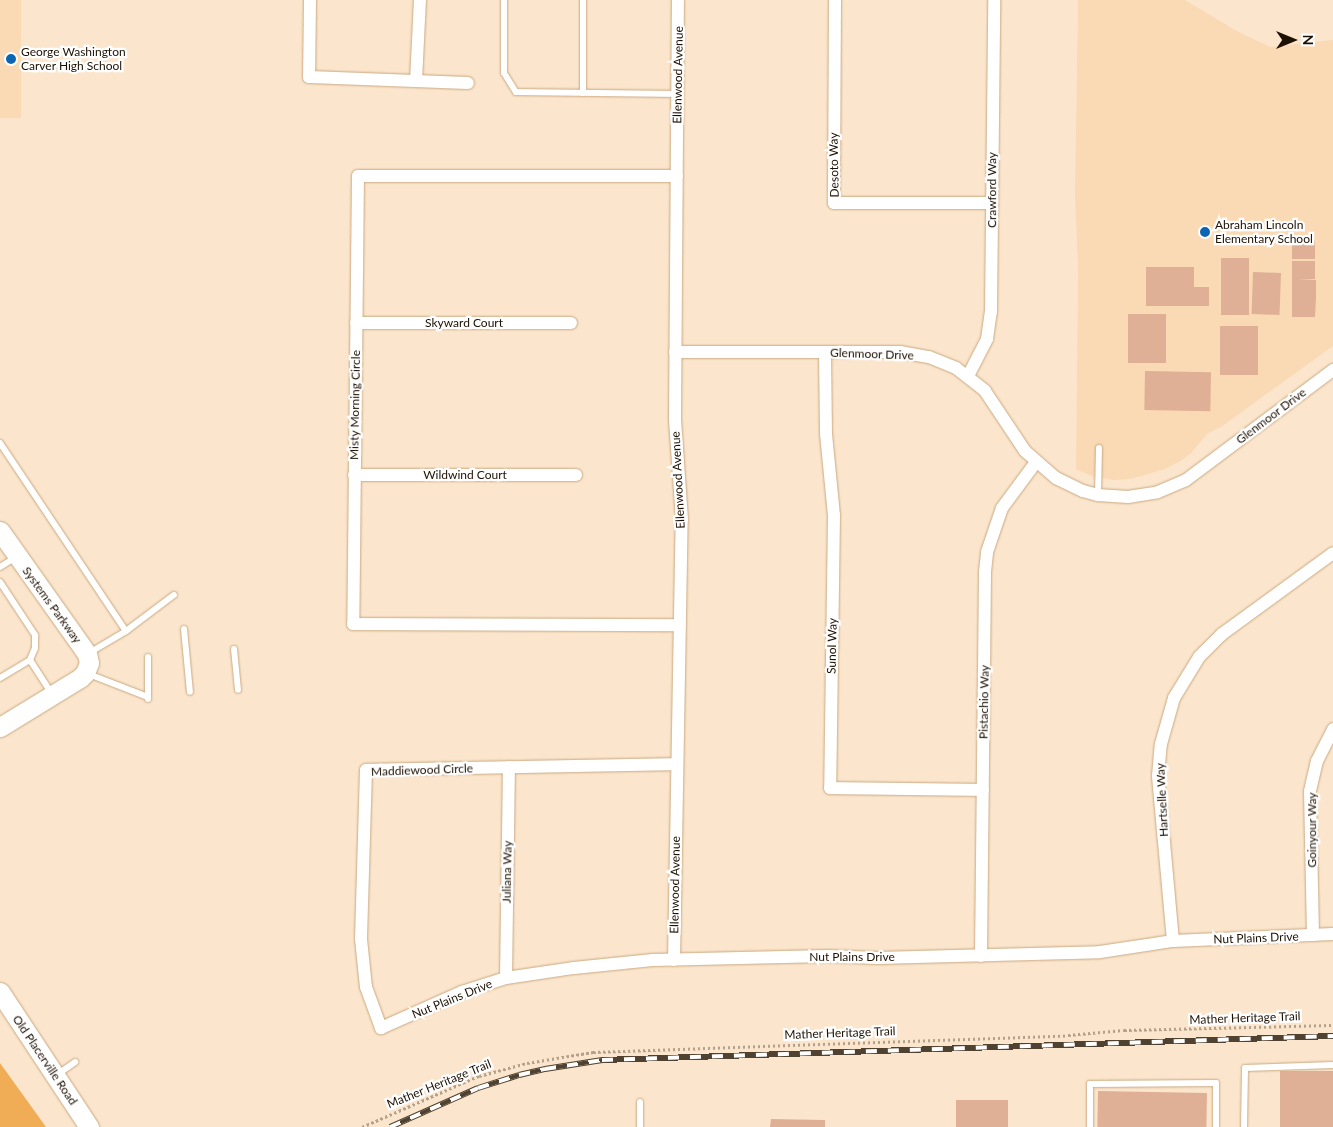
<!DOCTYPE html>
<style>
body{margin:0}
#map{position:relative;width:1333px;height:1127px;overflow:hidden;background:#fbe6cd;font-family:Lato,sans-serif}
div>[style]{position:absolute}
.built>*{inset:0;background:#fadab5;transform-origin:0 0}
.green>*{inset:0;background:#f0ad55}
.building>*{inset:0;background:#dfb095;transform-origin:0 0}
.path>*{height:2.5px;margin-top:-1.25px;transform-origin:0;background:repeating-linear-gradient(90deg,#b3a18c 0 2.5px,transparent 0 5px)}
.roads{filter:drop-shadow(0 0 1px #caa981) drop-shadow(0 0 1px #caa981)}
.lane>*{height:6px;margin:-3px;padding:0 3px;transform-origin:3px;border-radius:3px;background:#fff}
.street>*{height:12px;margin:-6px;padding:0 6px;transform-origin:6px;border-radius:6px;background:#fff}
.secondary>*{height:19px;margin:-9.5px;padding:0 9.5px;transform-origin:9.5px;border-radius:9.5px;background:#fff}
.rail>*{height:5.5px;margin-top:-2.75px;transform-origin:0;background:repeating-linear-gradient(90deg,#fff 0 11px,#504231 0 22px);box-sizing:border-box;border-block:1px solid #504231}
.dots>*{width:14px;height:14px;translate:-50% -50%;box-sizing:border-box;border:2px solid #fff;border-radius:50%}
span{translate:-50% -50%;white-space:nowrap;text-align:center;line-height:1.15;-webkit-text-stroke:4.5px #fff;paint-order:stroke}
.poi-label{font-size:12px;color:#1d1103}
.left{translate:0 -50%;text-align:left}
.street-label{font-size:12px;color:#1d1103}
.north{position:absolute;left:1268px;top:15px;width:50px;height:50px;-webkit-text-stroke:4px #fff;paint-order:stroke;rotate:90deg;font-size:14px;font-weight:700;line-height:20px;text-align:center;color:#1d1103}
.north::after{content:'';display:block;margin:auto;width:18px;height:22px;background:#1d1103;clip-path:polygon(50% 0,100% 100%,50% 72%,0 100%)}
</style>
<div id="map">
<div class="built">
<i style="left:0;top:0;width:21px;height:118px"></i>
<i style="clip-path:polygon(1078px 0,1185px 0,1237px 31px,1270px 47px,1333px 40px,1333px 346px,1221px 427px,1208px 433px,1191px 453px,1182px 460px,1165px 469px,1131px 479px,1113px 480px,1089px 475px,1076px 469px,1078px 267px,1075px 197px)"></i>
</div>
<div class="green">
<i style="clip-path:polygon(0 1063px,46px 1127px,0 1127px)"></i>
</div>
<div class="building">
<i style="left:1292px;top:241px;width:23px;height:18px"></i>
<i style="left:1221px;top:258px;width:28px;height:57px"></i>
<i style="clip-path:polygon(1292px 261px,1315px 261px,1315px 279px,1298px 279px,1316px 280px,1316px 298px,1308px 298px,1316px 298px,1315px 317px,1292px 317px)"></i>
<i style="clip-path:polygon(1146px 267px,1194px 267px,1194px 287px,1209px 287px,1209px 306px,1146px 306px)"></i>
<i style="left:1253px;top:272px;width:28px;height:42px;rotate:2deg"></i>
<i style="left:1128px;top:314px;width:38px;height:49px"></i>
<i style="left:1220px;top:326px;width:38px;height:49px"></i>
<i style="left:1145px;top:371px;width:66px;height:39px;rotate:1deg"></i>
<i style="left:1280px;top:1071px;width:53px;height:56px"></i>
<i style="left:1098px;top:1091px;width:109px;height:36px;rotate:1deg"></i>
<i style="left:1008px;top:1100px;width:27px;height:52px;rotate:90deg"></i>
<i style="clip-path:polygon(771px 1119px,825px 1120px,825px 1127px,770px 1127px)"></i>
</div>
<div class="path">
<i style="left:362px;top:1127px;width:128px;rotate:-23.6deg"></i>
<i style="left:479px;top:1076px;width:50px;rotate:-15.2deg"></i>
<i style="left:527px;top:1063px;width:67px;rotate:-9.5deg"></i>
<i style="left:593px;top:1052px;width:475px;rotate:-2deg"></i>
<i style="left:1068px;top:1035px;width:56px;rotate:-5.1deg"></i>
<i style="left:1124px;top:1030px;width:209px;rotate:-1.4deg"></i>
</div>
<div class="roads">
<div class="lane">
<i style="left:504px;top:0;width:73px;rotate:90deg"></i>
<i style="left:504px;top:73px;width:22px;rotate:58deg"></i>
<i style="left:516px;top:92px;width:161px;rotate:0.7deg"></i>
<i style="left:583px;top:0;width:93px;rotate:90deg"></i>
<i style="left:0;top:443px;width:226px;rotate:56.2deg"></i>
<i style="left:126px;top:631px;width:60px;rotate:-36.9deg"></i>
<i style="left:1098px;top:495px;width:47px;rotate:-88.8deg"></i>
<i style="left:0;top:567px;width:19px;rotate:-32deg"></i>
<i style="left:0;top:582px;width:64px;rotate:56.6deg"></i>
<i style="left:35px;top:635px;width:13px;rotate:90deg"></i>
<i style="left:35px;top:648px;width:13px;rotate:113deg"></i>
<i style="left:30px;top:660px;width:40px;rotate:57.1deg"></i>
<i style="left:184px;top:629px;width:63px;rotate:84.6deg"></i>
<i style="left:234px;top:649px;width:41px;rotate:84.4deg"></i>
<i style="left:89px;top:653px;width:43px;rotate:-30.7deg"></i>
<i style="left:148px;top:657px;width:42px;rotate:90deg"></i>
<i style="left:86px;top:673px;width:66px;rotate:21.2deg"></i>
<i style="left:0;top:678px;width:35px;rotate:-31deg"></i>
<i style="left:58px;top:1074px;width:21px;rotate:-35deg"></i>
<i style="left:640px;top:1127px;width:25px;rotate:-90deg"></i>
<i style="left:1090px;top:1127px;width:43px;rotate:-90deg"></i>
<i style="left:1090px;top:1084px;width:126px;rotate:-0.5deg"></i>
<i style="left:1216px;top:1083px;width:44px;rotate:90deg"></i>
<i style="left:1244px;top:1127px;width:59px;rotate:-89deg"></i>
<i style="left:1245px;top:1068px;width:88px;rotate:-2deg"></i>
</div>
<div class="street">
<i style="left:310px;top:0;width:77px;rotate:90.7deg"></i>
<i style="left:309px;top:77px;width:159px;rotate:2.2deg"></i>
<i style="left:835px;top:0;width:203px;rotate:90.3deg"></i>
<i style="left:834px;top:203px;width:158px"></i>
<i style="left:416px;top:81px;width:81px;rotate:-87.2deg"></i>
<i style="left:677px;top:176px;width:319px;rotate:180deg"></i>
<i style="left:358px;top:176px;width:448px;rotate:90.6deg"></i>
<i style="left:353px;top:624px;width:327px;rotate:0.2deg"></i>
<i style="left:356px;top:323px;width:215px"></i>
<i style="left:675px;top:352px;width:225px"></i>
<i style="left:900px;top:352px;width:29px;rotate:10deg"></i>
<i style="left:929px;top:357px;width:29px;rotate:22deg"></i>
<i style="left:956px;top:368px;width:37px;rotate:38deg"></i>
<i style="left:985px;top:391px;width:72px;rotate:56.3deg"></i>
<i style="left:1025px;top:451px;width:41px;rotate:41.1deg"></i>
<i style="left:1056px;top:478px;width:30px;rotate:26deg"></i>
<i style="left:1083px;top:491px;width:16px;rotate:15deg"></i>
<i style="left:1098px;top:495px;width:30px;rotate:4deg"></i>
<i style="left:1128px;top:497px;width:30px;rotate:-9deg"></i>
<i style="left:1158px;top:492px;width:30px;rotate:-23deg"></i>
<i style="left:1186px;top:480px;width:184px;rotate:-36.8deg"></i>
<i style="left:825px;top:352px;width:82px;rotate:89.3deg"></i>
<i style="left:826px;top:434px;width:81px;rotate:84.4deg"></i>
<i style="left:834px;top:515px;width:273px;rotate:90.8deg"></i>
<i style="left:830px;top:788px;width:153px;rotate:0.7deg"></i>
<i style="left:968px;top:376px;width:42px;rotate:-62.8deg"></i>
<i style="left:987px;top:339px;width:27px;rotate:-82deg"></i>
<i style="left:991px;top:312px;width:312px;rotate:-89.4deg"></i>
<i style="left:354px;top:475px;width:222px"></i>
<i style="left:677px;top:764px;width:311px;rotate:178.9deg"></i>
<i style="left:366px;top:770px;width:169px;rotate:91.7deg"></i>
<i style="left:361px;top:939px;width:48px;rotate:84.1deg"></i>
<i style="left:366px;top:987px;width:44px;rotate:69.9deg"></i>
<i style="left:381px;top:1028px;width:89px;rotate:-24deg"></i>
<i style="left:462px;top:992px;width:46px;rotate:-17.7deg"></i>
<i style="left:506px;top:978px;width:69px;rotate:-8.4deg"></i>
<i style="left:574px;top:968px;width:79px;rotate:-5.8deg"></i>
<i style="left:653px;top:960px;width:175px;rotate:-1.3deg"></i>
<i style="left:828px;top:956px;width:49px;rotate:2.3deg"></i>
<i style="left:877px;top:958px;width:223px;rotate:-1.5deg"></i>
<i style="left:1100px;top:952px;width:74px;rotate:-8.6deg"></i>
<i style="left:1173px;top:941px;width:160px;rotate:-2.5deg"></i>
<i style="left:1313px;top:935px;width:144px;rotate:-91.2deg"></i>
<i style="left:1310px;top:791px;width:31px;rotate:-77deg"></i>
<i style="left:1317px;top:761px;width:36px;rotate:-63deg"></i>
<i style="left:1173px;top:941px;width:166px;rotate:-95.2deg"></i>
<i style="left:1158px;top:776px;width:32px;rotate:-85deg"></i>
<i style="left:1161px;top:744px;width:48px;rotate:-74.2deg"></i>
<i style="left:1174px;top:698px;width:48px;rotate:-58.6deg"></i>
<i style="left:1199px;top:657px;width:33px;rotate:-45deg"></i>
<i style="left:1222px;top:634px;width:137px;rotate:-36.1deg"></i>
<i style="left:981px;top:956px;width:384px;rotate:-89.4deg"></i>
<i style="left:985px;top:572px;width:20px;rotate:-84deg"></i>
<i style="left:987px;top:552px;width:46px;rotate:-71.2deg"></i>
<i style="left:1002px;top:508px;width:57px;rotate:-53.5deg"></i>
<i style="left:674px;top:960px;width:440px;rotate:-89deg"></i>
<i style="left:682px;top:520px;width:100px;rotate:-94deg"></i>
<i style="left:675px;top:420px;width:420px;rotate:-89.6deg"></i>
<i style="left:506px;top:978px;width:211px;rotate:-89.2deg"></i>
</div>
<div class="secondary">
<i style="left:0;top:531px;width:151px;rotate:54.7deg"></i>
<i style="left:87px;top:654px;width:9px;rotate:77deg"></i>
<i style="left:89px;top:663px;width:11px;rotate:112deg"></i>
<i style="left:85px;top:673px;width:7px;rotate:135deg"></i>
<i style="left:80px;top:678px;width:94px;rotate:148.5deg"></i>
<i style="left:0;top:992px;width:162px;rotate:56.6deg"></i>
</div>
</div>
<div class="rail">
<i style="left:390px;top:1127px;width:96px;rotate:-23.9deg"></i>
<i style="left:478px;top:1088px;width:43px;rotate:-17.6deg"></i>
<i style="left:519px;top:1075px;width:27px;rotate:-13deg"></i>
<i style="left:545px;top:1069px;width:58px;rotate:-9deg"></i>
<i style="left:602px;top:1060px;width:731px;rotate:-1.88deg"></i>
</div>
<div class="dots">
<i style="left:11px;top:59px;background:#0c65b3"></i>
<i style="left:1205px;top:232px;background:#0c65b3"></i>
</div>
<div class="poi-label">
<span class="left" style="left:21px;top:59px">George Washington<br>Carver High School</span>
<span class="left" style="left:1215px;top:232px">Abraham Lincoln<br>Elementary School</span>
</div>
<div class="street-label">
<span style="left:678px;top:75px;rotate:-89deg">Ellenwood Avenue</span>
<span style="left:834px;top:165px;rotate:-91deg">Desoto Way</span>
<span style="left:992px;top:190px;rotate:-90deg">Crawford Way</span>
<span style="left:464px;top:323px">Skyward Court</span>
<span style="left:872px;top:354px;rotate:2deg">Glenmoor Drive</span>
<span style="left:355px;top:405px;rotate:-89deg">Misty Morning Circle</span>
<span style="left:1271px;top:416px;rotate:-37deg">Glenmoor Drive</span>
<span style="left:465px;top:475px">Wildwind Court</span>
<span style="left:678px;top:480px;rotate:-93deg">Ellenwood Avenue</span>
<span style="left:52px;top:605px;rotate:54deg">Systems Parkway</span>
<span style="left:832px;top:646px;rotate:-89deg">Sunol Way</span>
<span style="left:984px;top:702px;rotate:-89deg">Pistachio Way</span>
<span style="left:422px;top:770px;rotate:-2deg">Maddiewood Circle</span>
<span style="left:1162px;top:800px;rotate:-93deg">Hartselle Way</span>
<span style="left:1312px;top:830px;rotate:-90deg">Goinyour Way</span>
<span style="left:507px;top:872px;rotate:-89deg">Juliana Way</span>
<span style="left:675px;top:885px;rotate:-89deg">Ellenwood Avenue</span>
<span style="left:1256px;top:938px;rotate:-2deg">Nut Plains Drive</span>
<span style="left:852px;top:957px">Nut Plains Drive</span>
<span style="left:452px;top:999px;rotate:-22deg">Nut Plains Drive</span>
<span style="left:1245px;top:1018px;rotate:-2deg">Mather Heritage Trail</span>
<span style="left:840px;top:1033px;rotate:-2deg">Mather Heritage Trail</span>
<span style="left:45px;top:1060px;rotate:56deg">Old Placerville Road</span>
<span style="left:439px;top:1084px;rotate:-22deg">Mather Heritage Trail</span>
</div>
<div class="north">N</div>
</div>
